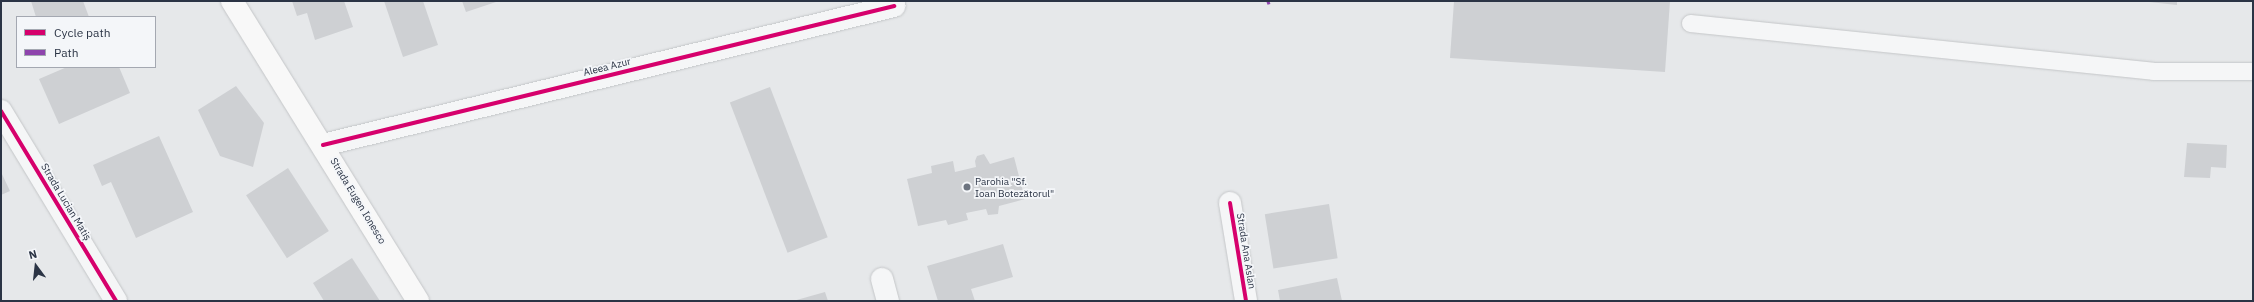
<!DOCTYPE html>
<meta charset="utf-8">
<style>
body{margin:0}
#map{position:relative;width:2254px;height:302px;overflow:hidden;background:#e6e8ea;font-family:"IBM Plex Sans",sans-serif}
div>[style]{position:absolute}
.building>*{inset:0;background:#ced0d3;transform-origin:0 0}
.roads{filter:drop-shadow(0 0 1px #c4c6c8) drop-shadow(0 0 1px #c4c6c8)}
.lane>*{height:17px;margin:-8.5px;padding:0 8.5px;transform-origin:8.5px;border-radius:8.5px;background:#f5f6f7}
.street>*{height:22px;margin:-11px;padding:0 11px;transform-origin:11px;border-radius:11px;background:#f5f6f7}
.secondary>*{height:22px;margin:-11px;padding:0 11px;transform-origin:11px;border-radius:11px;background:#f8f8f8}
.quiet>*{height:3px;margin-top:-1.5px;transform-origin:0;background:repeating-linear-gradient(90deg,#8e44ad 0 6px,transparent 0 9px)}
.cycleway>*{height:4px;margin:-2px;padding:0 2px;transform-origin:2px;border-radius:2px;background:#d6006c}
.dots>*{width:11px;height:11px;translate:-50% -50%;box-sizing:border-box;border:2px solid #f4f6f9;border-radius:50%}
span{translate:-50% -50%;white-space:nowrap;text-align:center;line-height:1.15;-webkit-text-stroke:3.5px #f4f6f9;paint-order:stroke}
.street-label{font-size:10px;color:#2b3445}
.poi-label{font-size:10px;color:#2b3445}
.left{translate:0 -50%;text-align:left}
.frame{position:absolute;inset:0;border:2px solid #2b3445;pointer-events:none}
.legend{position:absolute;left:16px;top:16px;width:140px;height:52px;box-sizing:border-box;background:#f4f6f9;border:1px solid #a4a8b1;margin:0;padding:5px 7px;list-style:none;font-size:12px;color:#2b3445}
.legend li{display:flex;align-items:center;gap:8px;height:20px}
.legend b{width:20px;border:1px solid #a4a8b1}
.north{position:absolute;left:16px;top:246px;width:40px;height:40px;-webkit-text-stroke:3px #f4f6f9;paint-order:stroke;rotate:345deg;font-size:11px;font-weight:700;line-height:16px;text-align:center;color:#2b3445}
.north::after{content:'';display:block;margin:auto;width:14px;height:18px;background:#2b3445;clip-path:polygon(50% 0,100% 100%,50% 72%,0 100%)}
</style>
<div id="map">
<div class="building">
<i style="clip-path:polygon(31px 1px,83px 1px,89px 17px,36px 17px)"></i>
<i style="clip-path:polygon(292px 1px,344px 1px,353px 27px,315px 40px,307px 13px,297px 16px)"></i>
<i style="clip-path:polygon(384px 1px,423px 1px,438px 45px,403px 57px)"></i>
<i style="clip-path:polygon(462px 1px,499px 1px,466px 12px)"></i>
<i style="clip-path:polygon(1454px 1px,1670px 1px,1665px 72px,1450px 58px)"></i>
<i style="clip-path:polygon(2140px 1px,2177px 1px,2177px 5px)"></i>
<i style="clip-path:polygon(67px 67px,119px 67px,130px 93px,59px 124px,39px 79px)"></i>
<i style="clip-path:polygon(236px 86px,264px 123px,253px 167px,220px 156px,198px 110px)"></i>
<i style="left:770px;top:87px;width:161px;height:43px;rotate:69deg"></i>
<i style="clip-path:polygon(159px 136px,193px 212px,136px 238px,111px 182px,102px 186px,93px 165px)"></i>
<i style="clip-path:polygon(2187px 143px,2227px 145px,2226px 168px,2211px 167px,2210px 178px,2184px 177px)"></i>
<i style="clip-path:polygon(984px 154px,990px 164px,1014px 157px,1025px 199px,999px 206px,998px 214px,988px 215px,986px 209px,966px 213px,968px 220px,948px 225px,946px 220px,918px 226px,907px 179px,932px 173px,931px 166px,953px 161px,955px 172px,976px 167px,975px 161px,977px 156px)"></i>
<i style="left:288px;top:168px;width:75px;height:50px;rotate:57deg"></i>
<i style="clip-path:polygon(1px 172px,10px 191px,1px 195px)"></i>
<i style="left:1329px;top:204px;width:55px;height:65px;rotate:81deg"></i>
<i style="clip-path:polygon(1003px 244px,1013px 277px,971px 289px,975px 301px,938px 301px,927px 266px)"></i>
<i style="clip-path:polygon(352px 258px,380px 301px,324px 301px,313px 283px)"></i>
<i style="clip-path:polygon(1337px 278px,1342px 301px,1280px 301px,1278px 290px)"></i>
<i style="clip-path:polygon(825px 292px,828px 301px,793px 301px)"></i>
</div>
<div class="roads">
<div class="lane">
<i style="left:1690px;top:23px;width:465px;rotate:5.9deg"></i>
<i style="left:2153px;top:71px;width:100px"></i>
</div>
<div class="street">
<i style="left:1px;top:111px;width:222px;rotate:58.8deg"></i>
<i style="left:323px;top:145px;width:588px;rotate:-13.68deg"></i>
<i style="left:1230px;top:203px;width:99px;rotate:80.7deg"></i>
<i style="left:882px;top:279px;width:23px;rotate:75deg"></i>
</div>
<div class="secondary">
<i style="left:232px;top:1px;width:353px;rotate:58.2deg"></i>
</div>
</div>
<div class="quiet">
<i style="left:1268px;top:1px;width:3px;rotate:72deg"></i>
</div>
<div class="cycleway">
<i style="left:1px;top:111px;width:222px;rotate:58.8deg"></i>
<i style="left:323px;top:145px;width:588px;rotate:-13.68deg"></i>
<i style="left:1230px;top:203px;width:99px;rotate:80.7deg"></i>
</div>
<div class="dots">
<i style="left:967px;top:187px;background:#6c737f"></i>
</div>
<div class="street-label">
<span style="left:607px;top:67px;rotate:-14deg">Aleea Azur</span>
<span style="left:358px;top:201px;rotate:59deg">Strada Eugen Ionesco</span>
<span style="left:66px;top:202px;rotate:59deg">Strada Lucian Matiș</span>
<span style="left:1246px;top:251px;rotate:81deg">Strada Ana Aslan</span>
</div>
<div class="poi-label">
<span class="left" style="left:975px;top:187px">Parohia "Sf.<br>Ioan Botezătorul"</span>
</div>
<div class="frame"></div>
<ul class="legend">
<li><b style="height:5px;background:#d6006c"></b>Cycle path</li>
<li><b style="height:5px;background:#8e44ad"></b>Path</li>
</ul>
<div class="north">N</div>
</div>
